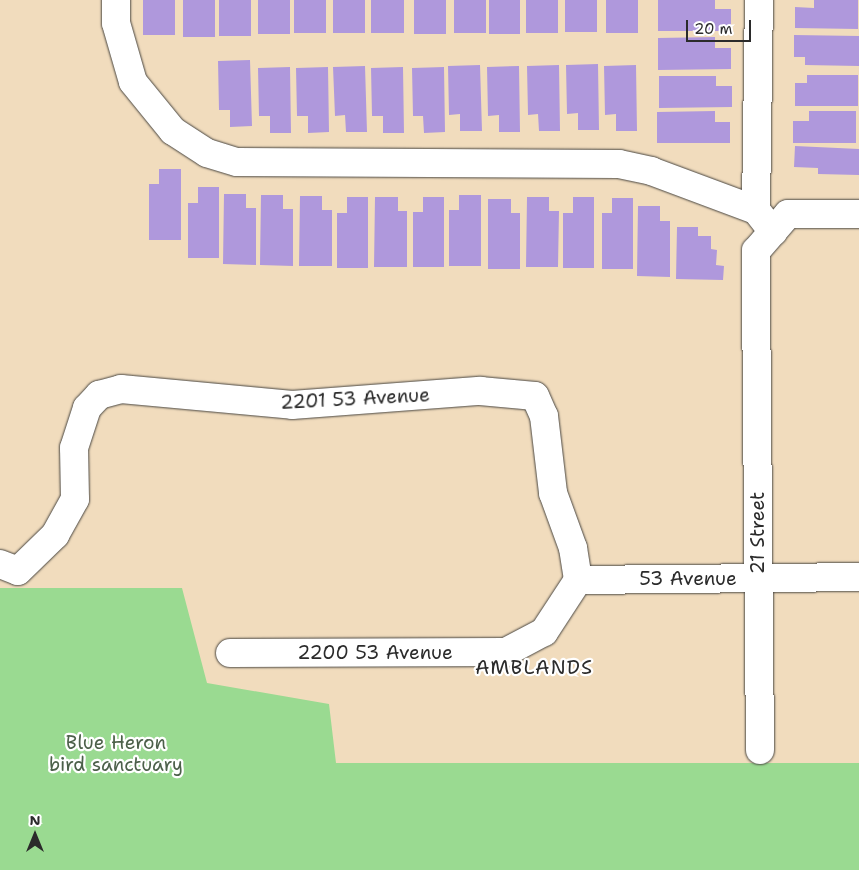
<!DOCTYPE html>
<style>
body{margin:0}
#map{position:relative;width:859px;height:870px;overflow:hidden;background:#f1dcbd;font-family:"Shantell Sans",sans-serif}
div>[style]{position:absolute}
.green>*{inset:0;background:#9ada91}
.building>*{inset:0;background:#af98dc;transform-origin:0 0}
.roads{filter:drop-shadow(0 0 1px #494641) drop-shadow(0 0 1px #494641)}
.minor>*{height:28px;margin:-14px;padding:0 14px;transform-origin:14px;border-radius:14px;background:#fff}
span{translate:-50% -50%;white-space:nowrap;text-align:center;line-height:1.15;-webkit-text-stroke:4.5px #fff;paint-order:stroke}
.street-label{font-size:19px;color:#2b2b2b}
.park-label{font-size:19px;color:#4c604a}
.neighbourhood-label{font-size:20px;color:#2b2b2b;letter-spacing:1px}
.north{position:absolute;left:10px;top:810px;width:50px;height:50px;-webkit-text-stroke:4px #fff;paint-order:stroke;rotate:0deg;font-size:14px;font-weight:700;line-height:20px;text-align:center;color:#2b2b2b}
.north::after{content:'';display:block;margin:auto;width:18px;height:22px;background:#2b2b2b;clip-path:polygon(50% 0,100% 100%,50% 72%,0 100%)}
.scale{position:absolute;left:686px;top:20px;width:65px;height:22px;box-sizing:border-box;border:2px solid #2b2b2b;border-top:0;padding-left:6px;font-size:15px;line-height:18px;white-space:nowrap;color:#2b2b2b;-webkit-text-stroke:4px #fff;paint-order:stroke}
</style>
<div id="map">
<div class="green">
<i style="clip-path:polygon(0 588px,182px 588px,207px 683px,329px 704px,336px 763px,859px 763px,859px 870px,0 870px)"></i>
</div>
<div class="building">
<i style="left:143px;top:0;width:32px;height:35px"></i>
<i style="left:183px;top:0;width:32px;height:37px"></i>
<i style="left:219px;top:0;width:32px;height:36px"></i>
<i style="left:258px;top:0;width:32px;height:34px"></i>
<i style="left:294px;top:0;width:32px;height:33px"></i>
<i style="left:333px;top:0;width:32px;height:33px"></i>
<i style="left:371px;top:0;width:33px;height:33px"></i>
<i style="left:414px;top:0;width:32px;height:34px"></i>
<i style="left:454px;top:0;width:32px;height:33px"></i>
<i style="left:489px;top:0;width:31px;height:34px"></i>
<i style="left:526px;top:0;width:32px;height:33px"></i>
<i style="left:565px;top:0;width:32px;height:32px"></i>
<i style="left:606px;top:0;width:32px;height:33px"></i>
<i style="clip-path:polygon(658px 0,715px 0,715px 9px,731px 9px,731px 31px,658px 31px)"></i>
<i style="clip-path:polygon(814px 0,858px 0,858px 29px,795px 28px,795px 7px,814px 8px)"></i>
<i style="clip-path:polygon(794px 35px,859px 36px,859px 66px,805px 65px,805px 57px,794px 57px)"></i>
<i style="clip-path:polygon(715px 37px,715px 48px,731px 48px,731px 69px,658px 70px,658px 38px)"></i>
<i style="clip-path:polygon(250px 60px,252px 126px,230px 127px,230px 110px,219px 110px,218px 61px)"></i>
<i style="clip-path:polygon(598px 64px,599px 130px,578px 130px,578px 113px,567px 114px,566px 65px)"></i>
<i style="clip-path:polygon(480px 65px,482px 131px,460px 131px,460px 114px,449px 115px,448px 66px)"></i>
<i style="clip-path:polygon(559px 65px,560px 131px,539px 131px,538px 114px,528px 115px,527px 66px)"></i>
<i style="clip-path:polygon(636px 65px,637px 131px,616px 131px,616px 114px,605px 115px,604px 66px)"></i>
<i style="clip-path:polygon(365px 66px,367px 132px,346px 132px,345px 115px,335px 116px,333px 67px)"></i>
<i style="clip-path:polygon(519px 66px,520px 132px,499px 132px,499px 115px,488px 116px,487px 67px)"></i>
<i style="clip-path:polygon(290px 67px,291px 133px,270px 133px,270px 116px,259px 116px,258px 68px)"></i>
<i style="clip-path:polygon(328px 67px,329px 132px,308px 133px,308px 116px,297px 116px,296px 68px)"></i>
<i style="clip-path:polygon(403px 67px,404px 133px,383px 133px,383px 116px,372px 116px,371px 68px)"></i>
<i style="clip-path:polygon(444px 67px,445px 132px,424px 133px,423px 116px,413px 116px,412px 68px)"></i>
<i style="clip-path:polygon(807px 75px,858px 75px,858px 106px,795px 106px,795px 83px,807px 83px)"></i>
<i style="clip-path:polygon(659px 76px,716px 76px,716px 86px,732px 86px,732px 107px,659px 108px)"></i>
<i style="clip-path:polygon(715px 111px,715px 122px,730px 122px,730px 143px,657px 143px,657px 112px)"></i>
<i style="clip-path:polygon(809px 111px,856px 111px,856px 143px,793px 143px,793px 121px,809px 121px)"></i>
<i style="clip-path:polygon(795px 146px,859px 149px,859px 175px,818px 174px,818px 168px,794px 167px)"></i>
<i style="clip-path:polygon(159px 169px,181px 169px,181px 240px,149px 240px,149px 184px,159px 184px)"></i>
<i style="clip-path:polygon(198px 187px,219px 187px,219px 258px,188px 258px,188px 203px,198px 203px)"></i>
<i style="clip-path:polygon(224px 194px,246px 194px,246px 208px,256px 208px,256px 265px,223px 264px)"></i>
<i style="clip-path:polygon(261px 195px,283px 195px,283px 209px,293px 209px,293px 266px,260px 265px)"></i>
<i style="clip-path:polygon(459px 195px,481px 195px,481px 266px,449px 266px,449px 210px,459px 210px)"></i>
<i style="clip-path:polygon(300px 196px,322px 196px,322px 210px,332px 210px,332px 266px,299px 266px)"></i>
<i style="clip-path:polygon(347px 197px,368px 197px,368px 268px,337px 268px,337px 213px,347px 213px)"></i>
<i style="clip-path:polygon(375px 197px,398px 197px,398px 211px,407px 211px,407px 267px,374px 267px)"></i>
<i style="clip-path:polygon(423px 197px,444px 197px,444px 267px,413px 267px,413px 212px,423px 212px)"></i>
<i style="clip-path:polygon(527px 197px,549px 197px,549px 211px,559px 211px,558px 267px,526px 267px)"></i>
<i style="clip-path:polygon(573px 197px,594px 197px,594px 268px,563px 268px,563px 213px,573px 213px)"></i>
<i style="clip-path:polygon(612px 198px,633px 198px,633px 269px,602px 269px,602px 213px,612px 213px)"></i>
<i style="clip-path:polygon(488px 199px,511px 199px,511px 213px,520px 213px,520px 269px,488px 269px)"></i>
<i style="clip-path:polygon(638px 206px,660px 206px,660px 221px,670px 221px,670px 277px,637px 276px)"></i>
<i style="clip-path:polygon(677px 227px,698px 227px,698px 236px,711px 236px,711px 249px,717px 250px,716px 265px,724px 266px,723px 280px,676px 279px)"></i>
</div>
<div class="roads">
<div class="minor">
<i style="left:116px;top:0;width:23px;rotate:90deg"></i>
<i style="left:116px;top:23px;width:61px;rotate:73.9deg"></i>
<i style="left:133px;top:82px;width:63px;rotate:50.8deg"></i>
<i style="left:173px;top:131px;width:40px;rotate:32.9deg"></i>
<i style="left:207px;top:153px;width:31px;rotate:17deg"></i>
<i style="left:237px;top:162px;width:382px;rotate:0.3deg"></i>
<i style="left:619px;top:164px;width:33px;rotate:12deg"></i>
<i style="left:651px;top:171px;width:112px;rotate:20.4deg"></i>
<i style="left:756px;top:210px;width:28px;rotate:52deg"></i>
<i style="left:756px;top:210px;width:210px;rotate:-89.2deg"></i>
<i style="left:0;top:564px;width:19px;rotate:21deg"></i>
<i style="left:18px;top:571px;width:52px;rotate:-44.2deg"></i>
<i style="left:55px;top:535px;width:41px;rotate:-60.9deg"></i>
<i style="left:75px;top:499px;width:51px;rotate:-91.1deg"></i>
<i style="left:74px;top:448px;width:42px;rotate:-72deg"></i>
<i style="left:87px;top:408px;width:18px;rotate:-47deg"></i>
<i style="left:99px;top:395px;width:23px;rotate:-15deg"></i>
<i style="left:121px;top:389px;width:172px;rotate:5.3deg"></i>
<i style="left:292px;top:405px;width:189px;rotate:-4.3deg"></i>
<i style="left:480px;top:391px;width:55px;rotate:5.2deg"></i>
<i style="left:535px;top:396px;width:22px;rotate:66deg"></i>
<i style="left:544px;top:416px;width:78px;rotate:83.3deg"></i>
<i style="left:553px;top:493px;width:59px;rotate:70deg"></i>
<i style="left:573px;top:548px;width:32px;rotate:81deg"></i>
<i style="left:578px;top:580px;width:281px;rotate:-0.6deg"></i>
<i style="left:230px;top:653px;width:276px;rotate:-0.2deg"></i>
<i style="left:506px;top:652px;width:43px;rotate:-27.8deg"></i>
<i style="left:544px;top:632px;width:62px;rotate:-56.8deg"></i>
<i style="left:760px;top:750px;width:499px;rotate:-90.5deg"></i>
<i style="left:756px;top:251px;width:49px;rotate:-49.1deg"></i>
<i style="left:788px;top:214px;width:71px"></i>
</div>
</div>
<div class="street-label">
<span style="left:355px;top:399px;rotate:-3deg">2201 53 Avenue</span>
<span style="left:758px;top:533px;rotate:-90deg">21 Street</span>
<span style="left:688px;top:579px">53 Avenue</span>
<span style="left:375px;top:653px">2200 53 Avenue</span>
</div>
<div class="park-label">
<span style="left:116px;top:754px">Blue Heron<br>bird sanctuary</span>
</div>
<div class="neighbourhood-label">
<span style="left:534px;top:667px">AMBLANDS</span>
</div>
<div class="north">N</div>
<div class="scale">20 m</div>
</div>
